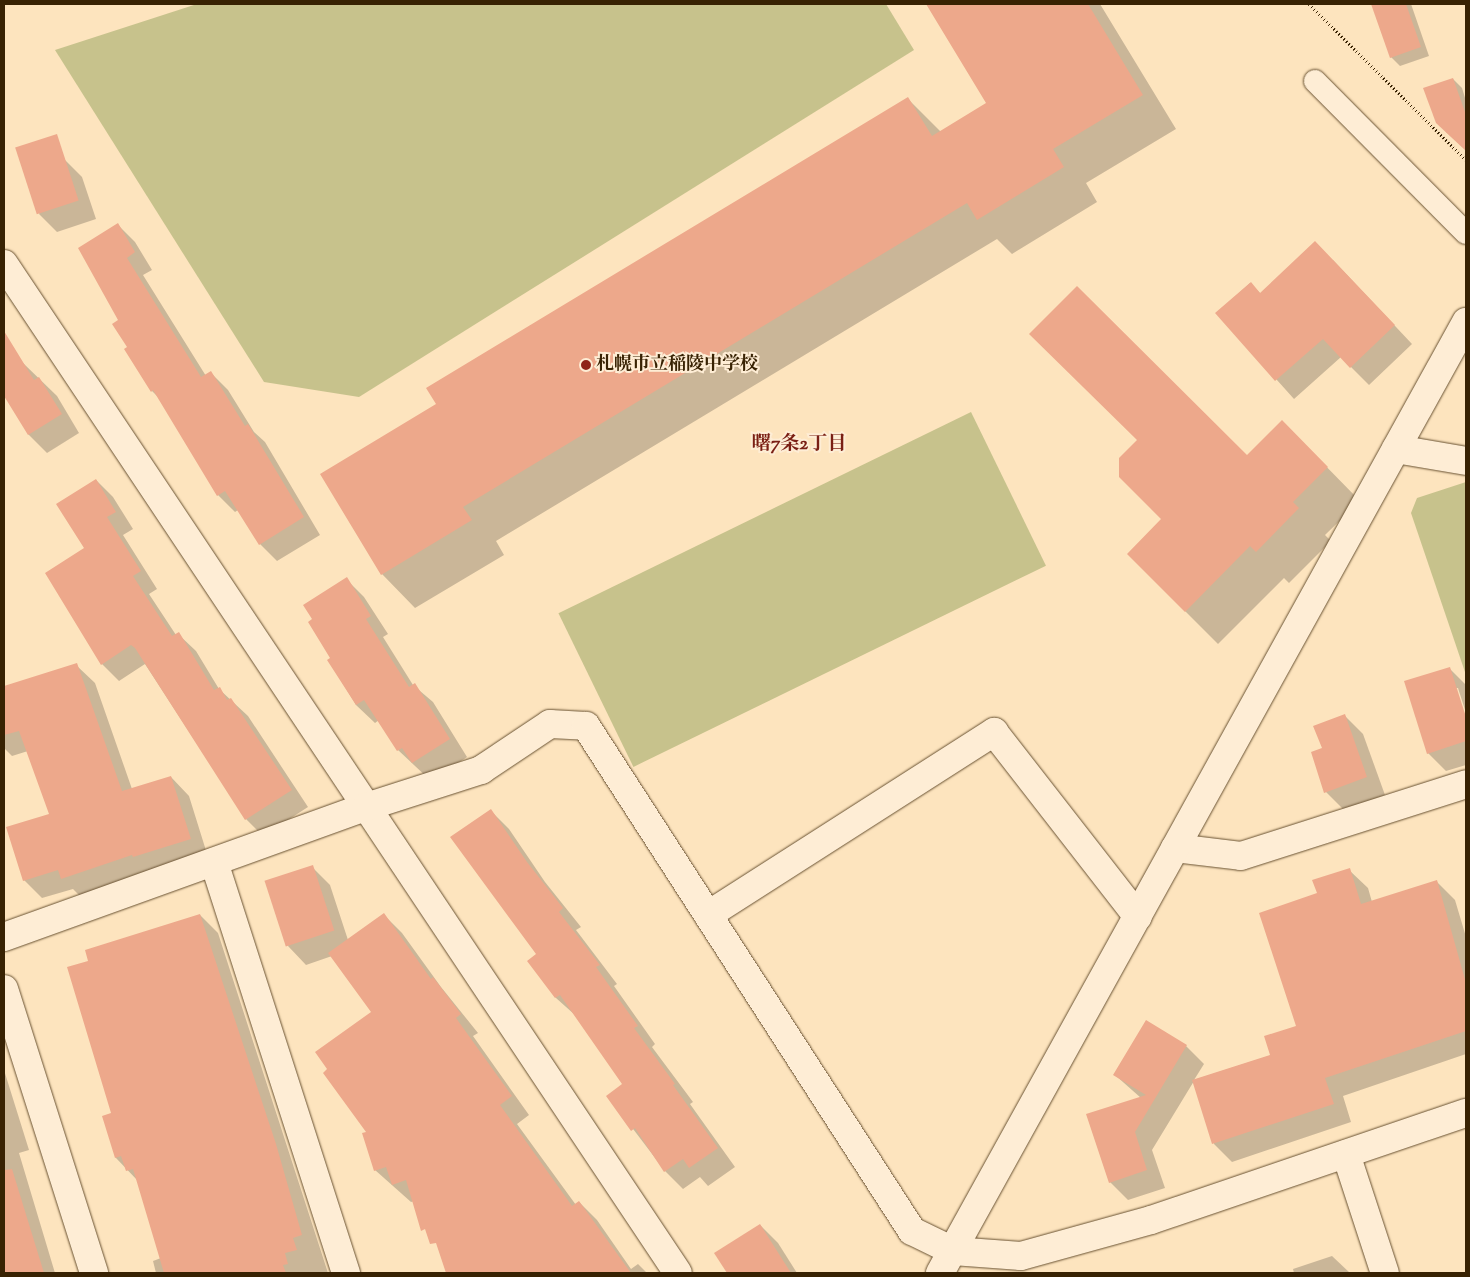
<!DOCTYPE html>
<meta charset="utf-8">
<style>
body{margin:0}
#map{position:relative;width:1470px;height:1277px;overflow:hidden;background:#fde4be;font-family:"Sorts Mill Goudy","Noto Serif JP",serif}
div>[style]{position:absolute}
.green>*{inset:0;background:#c7c28c;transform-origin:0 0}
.shadow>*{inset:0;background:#0003}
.building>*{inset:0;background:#eda88b;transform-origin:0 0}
.path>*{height:3px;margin-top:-1.5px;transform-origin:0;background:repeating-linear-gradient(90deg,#382203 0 1px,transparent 0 3.5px)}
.roads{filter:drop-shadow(0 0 1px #695232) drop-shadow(0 0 1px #695232)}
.lane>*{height:22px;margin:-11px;padding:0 11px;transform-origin:11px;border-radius:11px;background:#feedd5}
.street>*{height:28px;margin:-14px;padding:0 14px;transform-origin:14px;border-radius:14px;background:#feedd5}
.secondary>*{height:28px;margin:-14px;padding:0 14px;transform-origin:14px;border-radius:14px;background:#feedd5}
.dots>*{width:14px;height:14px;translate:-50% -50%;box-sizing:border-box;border:2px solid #feedd5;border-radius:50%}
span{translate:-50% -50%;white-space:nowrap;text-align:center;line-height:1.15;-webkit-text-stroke:4px #feedd5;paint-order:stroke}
.poi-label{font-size:18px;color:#382203;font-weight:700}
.left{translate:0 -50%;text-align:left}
.neighbourhood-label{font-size:19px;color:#7a1f14;font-weight:700}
.frame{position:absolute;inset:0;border:5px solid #382203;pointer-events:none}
</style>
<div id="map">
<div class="green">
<i style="clip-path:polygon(197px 4px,886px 4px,914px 50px,359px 397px,264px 382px,55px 50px)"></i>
<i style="left:971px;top:412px;width:171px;height:459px;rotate:64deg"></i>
<i style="clip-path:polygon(1466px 482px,1466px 675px,1411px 513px,1417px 498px)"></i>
</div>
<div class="shadow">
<i style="clip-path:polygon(927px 4px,1100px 4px,1176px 129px,1086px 183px,1097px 202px,1012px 254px,997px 239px,496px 541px,504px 555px,415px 608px,382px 574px,438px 405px,908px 99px,941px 132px,988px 104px)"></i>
<i style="clip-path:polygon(1373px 4px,1411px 4px,1429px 56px,1400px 66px,1391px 57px)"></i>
<i style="clip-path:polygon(1453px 79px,1462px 88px,1466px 101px,1466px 150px,1446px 132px)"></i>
<i style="clip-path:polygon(64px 159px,82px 177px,96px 219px,57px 232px,39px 214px)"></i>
<i style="clip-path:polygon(118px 225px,135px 242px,152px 270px,143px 275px,206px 376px,211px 373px,228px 390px,254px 432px,265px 442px,320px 535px,277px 561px,260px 544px,238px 510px,235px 512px,218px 495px,160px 399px,152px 391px,128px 347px,120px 320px)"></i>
<i style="clip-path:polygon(1333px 260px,1412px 344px,1369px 385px,1341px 357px,1294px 399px,1217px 313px,1250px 283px,1261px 294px)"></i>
<i style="clip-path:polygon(22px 362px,57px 396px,79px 433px,47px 453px,29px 435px,4px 394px,4px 373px)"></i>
<i style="clip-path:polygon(1314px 454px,1360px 501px,1325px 535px,1331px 541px,1289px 583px,1284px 578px,1218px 644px,1128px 554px,1247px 457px)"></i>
<i style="clip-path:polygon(96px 480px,113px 497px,133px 529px,123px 535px,157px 589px,149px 594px,176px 635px,178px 634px,196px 651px,219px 689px,248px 716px,308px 807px,263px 836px,246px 819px,145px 664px,119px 681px,102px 664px,47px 573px,86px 549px)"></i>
<i style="clip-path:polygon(346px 579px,364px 597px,388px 634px,383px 637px,413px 685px,433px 702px,467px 757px,431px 781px,398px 750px,379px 720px,375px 723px,356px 705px,329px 661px,332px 659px,313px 619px)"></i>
<i style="clip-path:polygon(76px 665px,95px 683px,132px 789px,171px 777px,189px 796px,208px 857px,80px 896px,73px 889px,42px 898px,24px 880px,50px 814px,28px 751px,12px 756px,4px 748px,4px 687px)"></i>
<i style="clip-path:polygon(1449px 668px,1466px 685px,1466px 713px,1458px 688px,1455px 688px,1466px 721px,1466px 765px,1446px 771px,1428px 753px)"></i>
<i style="clip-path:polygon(1345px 716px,1363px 734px,1385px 795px,1344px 810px,1326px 792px,1323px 749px)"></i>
<i style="clip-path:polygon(491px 811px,509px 829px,545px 882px,581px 927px,576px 930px,617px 984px,614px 986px,655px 1044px,652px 1047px,693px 1102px,690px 1104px,735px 1167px,708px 1186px,700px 1177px,683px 1189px,665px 1171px,608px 1096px,624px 1084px,575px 1015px,556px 998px,538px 955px)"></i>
<i style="clip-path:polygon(312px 867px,330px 885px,348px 940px,384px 915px,402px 933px,441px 987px,478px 1033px,473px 1036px,529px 1115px,517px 1124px,576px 1205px,579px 1202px,597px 1220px,631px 1269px,638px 1264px,647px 1273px,471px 1273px,415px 1201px,411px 1202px,375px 1170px,368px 1133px,373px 1012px,332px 956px,306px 965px,288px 946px)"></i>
<i style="clip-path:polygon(1349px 870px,1368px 888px,1372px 902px,1437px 882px,1455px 900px,1466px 937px,1466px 1054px,1343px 1096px,1351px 1122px,1232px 1162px,1214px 1144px,1194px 1081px,1152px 1150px,1165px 1188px,1128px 1200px,1110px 1182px,1141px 1098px,1115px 1075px,1186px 1046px,1204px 1064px,1194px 1080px,1272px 1055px,1298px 1027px,1318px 894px)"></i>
<i style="clip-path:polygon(200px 915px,218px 933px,328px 1273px,156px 1273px,153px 1261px,161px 1258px,138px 1181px,116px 1158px,112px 1114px,90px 961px)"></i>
<i style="clip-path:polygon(4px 1070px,29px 1150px,19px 1153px,55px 1273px,4px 1273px)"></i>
<i style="clip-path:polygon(760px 1225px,778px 1243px,797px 1273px,728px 1273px,716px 1253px)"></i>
<i style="clip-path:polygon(1332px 1256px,1350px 1273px,1294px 1273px,1293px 1269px)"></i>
</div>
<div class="building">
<i style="clip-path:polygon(926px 4px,1088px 4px,1143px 95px,1053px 149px,1064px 167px,977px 220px,967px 203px,463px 507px,472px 520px,381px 575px,320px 474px,436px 404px,426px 388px,908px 97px,932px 136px,986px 103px)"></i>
<i style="clip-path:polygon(1371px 4px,1406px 4px,1421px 47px,1390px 58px)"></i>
<i style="clip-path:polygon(1453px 78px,1466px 115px,1466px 151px,1436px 123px,1423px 88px)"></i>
<i style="left:57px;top:134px;width:70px;height:44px;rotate:72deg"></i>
<i style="clip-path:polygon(118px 223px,135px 252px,127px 258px,201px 377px,211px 371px,245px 426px,248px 424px,304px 517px,259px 545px,225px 491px,217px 496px,153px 390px,151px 392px,124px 349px,127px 347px,112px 324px,118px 320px,78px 248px)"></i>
<i style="clip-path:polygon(1315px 241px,1395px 325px,1350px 368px,1323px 339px,1275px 381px,1215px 313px,1251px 282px,1260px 293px)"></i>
<i style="clip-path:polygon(1077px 286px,1247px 455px,1282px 420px,1328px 467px,1293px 502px,1299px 508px,1256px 552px,1250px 546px,1185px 612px,1127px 554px,1161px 519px,1119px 477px,1119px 458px,1137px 440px,1029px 334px)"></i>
<i style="clip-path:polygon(4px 331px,34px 380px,39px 377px,62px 414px,28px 435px,4px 396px)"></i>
<i style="clip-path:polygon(96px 479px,116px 512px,107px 517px,141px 571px,133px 576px,172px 636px,179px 632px,214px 690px,220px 687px,227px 700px,231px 698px,292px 790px,245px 820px,135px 648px,131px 645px,101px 665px,45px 573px,84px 548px,56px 504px)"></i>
<i style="clip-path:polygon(347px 577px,371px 616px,366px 619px,409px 687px,415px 683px,450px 739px,412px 763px,402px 748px,397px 751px,364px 700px,356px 705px,327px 660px,330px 658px,308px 622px,312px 619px,303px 605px)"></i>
<i style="clip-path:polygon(77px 663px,122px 791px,171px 776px,191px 839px,133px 857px,132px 855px,61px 879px,58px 870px,23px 881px,6px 827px,49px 814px,19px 731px,4px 735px,4px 686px)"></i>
<i style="clip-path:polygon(1450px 667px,1466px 717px,1466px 741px,1427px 754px,1404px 681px)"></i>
<i style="clip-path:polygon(1345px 714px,1367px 777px,1324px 793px,1311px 752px,1322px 748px,1313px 726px)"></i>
<i style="clip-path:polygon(491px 809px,527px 862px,563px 908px,559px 912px,600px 965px,596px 967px,638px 1026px,634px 1028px,675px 1084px,673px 1085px,718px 1148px,689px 1168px,683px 1159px,664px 1172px,635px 1128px,631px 1131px,606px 1096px,622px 1084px,560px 995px,555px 998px,527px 961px,536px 954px,450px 837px)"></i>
<i style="left:313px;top:865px;width:69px;height:51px;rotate:72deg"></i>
<i style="clip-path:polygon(1350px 868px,1361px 904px,1437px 880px,1466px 983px,1466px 1031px,1325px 1078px,1334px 1104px,1212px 1144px,1192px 1080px,1270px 1055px,1264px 1036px,1296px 1026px,1259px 913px,1317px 893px,1312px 880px)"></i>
<i style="clip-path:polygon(384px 913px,431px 979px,433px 977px,461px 1014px,456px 1018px,512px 1096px,500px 1105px,572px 1206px,579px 1201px,631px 1273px,446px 1273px,436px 1243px,430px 1244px,425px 1229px,421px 1231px,406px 1180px,392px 1185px,386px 1167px,374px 1171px,362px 1133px,366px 1132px,323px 1073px,327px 1069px,315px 1052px,371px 1012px,328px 953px)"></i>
<i style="clip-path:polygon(200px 914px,276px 1144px,302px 1235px,293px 1238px,297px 1250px,285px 1253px,288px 1264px,283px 1265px,286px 1273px,164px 1273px,133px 1169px,126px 1171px,121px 1156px,115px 1158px,102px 1116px,111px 1113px,67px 967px,88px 961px,85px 950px)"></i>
<i style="clip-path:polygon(1146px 1020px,1187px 1045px,1135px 1132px,1147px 1170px,1109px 1183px,1086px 1114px,1146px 1095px,1113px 1075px)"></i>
<i style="clip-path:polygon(12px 1169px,44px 1273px,4px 1273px,4px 1170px)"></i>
<i style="clip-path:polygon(760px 1224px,791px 1273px,727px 1273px,714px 1253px)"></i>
</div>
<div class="path">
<i style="left:1309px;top:4px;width:221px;rotate:44.8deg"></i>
</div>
<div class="roads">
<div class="lane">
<i style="left:1315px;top:81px;width:214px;rotate:45.2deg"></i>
</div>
<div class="street">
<i style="left:4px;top:264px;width:1213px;rotate:56.26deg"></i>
<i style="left:1396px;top:449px;width:71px;rotate:9.7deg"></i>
<i style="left:1175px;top:848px;width:66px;rotate:6.9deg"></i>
<i style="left:1241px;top:856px;width:236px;rotate:-17.7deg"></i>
<i style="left:214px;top:862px;width:432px;rotate:72.2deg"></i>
<i style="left:708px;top:915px;width:340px;rotate:-32.6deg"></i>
<i style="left:994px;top:732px;width:234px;rotate:52.1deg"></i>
<i style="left:4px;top:937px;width:385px;rotate:-19.8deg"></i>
<i style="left:366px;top:807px;width:121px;rotate:-17.8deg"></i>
<i style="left:481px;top:770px;width:83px;rotate:-33.7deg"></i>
<i style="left:550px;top:724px;width:36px;rotate:3deg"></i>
<i style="left:586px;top:726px;width:601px;rotate:57.16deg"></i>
<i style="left:912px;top:1231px;width:46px;rotate:26deg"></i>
<i style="left:953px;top:1251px;width:68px;rotate:4.2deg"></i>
<i style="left:1021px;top:1256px;width:135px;rotate:-15.5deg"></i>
<i style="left:1151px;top:1220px;width:333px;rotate:-18.8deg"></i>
<i style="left:4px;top:989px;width:298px;rotate:72.4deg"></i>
<i style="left:1346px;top:1154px;width:125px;rotate:71.9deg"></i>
</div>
<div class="secondary">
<i style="left:940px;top:1273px;width:1087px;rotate:-61.05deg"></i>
</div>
</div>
<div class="dots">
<i style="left:586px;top:365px;background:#8f2418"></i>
</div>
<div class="poi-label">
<span class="left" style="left:596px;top:365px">札幌市立稲陵中学校</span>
</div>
<div class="neighbourhood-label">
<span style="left:799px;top:445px">曙7条2丁目</span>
</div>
<div class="frame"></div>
</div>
